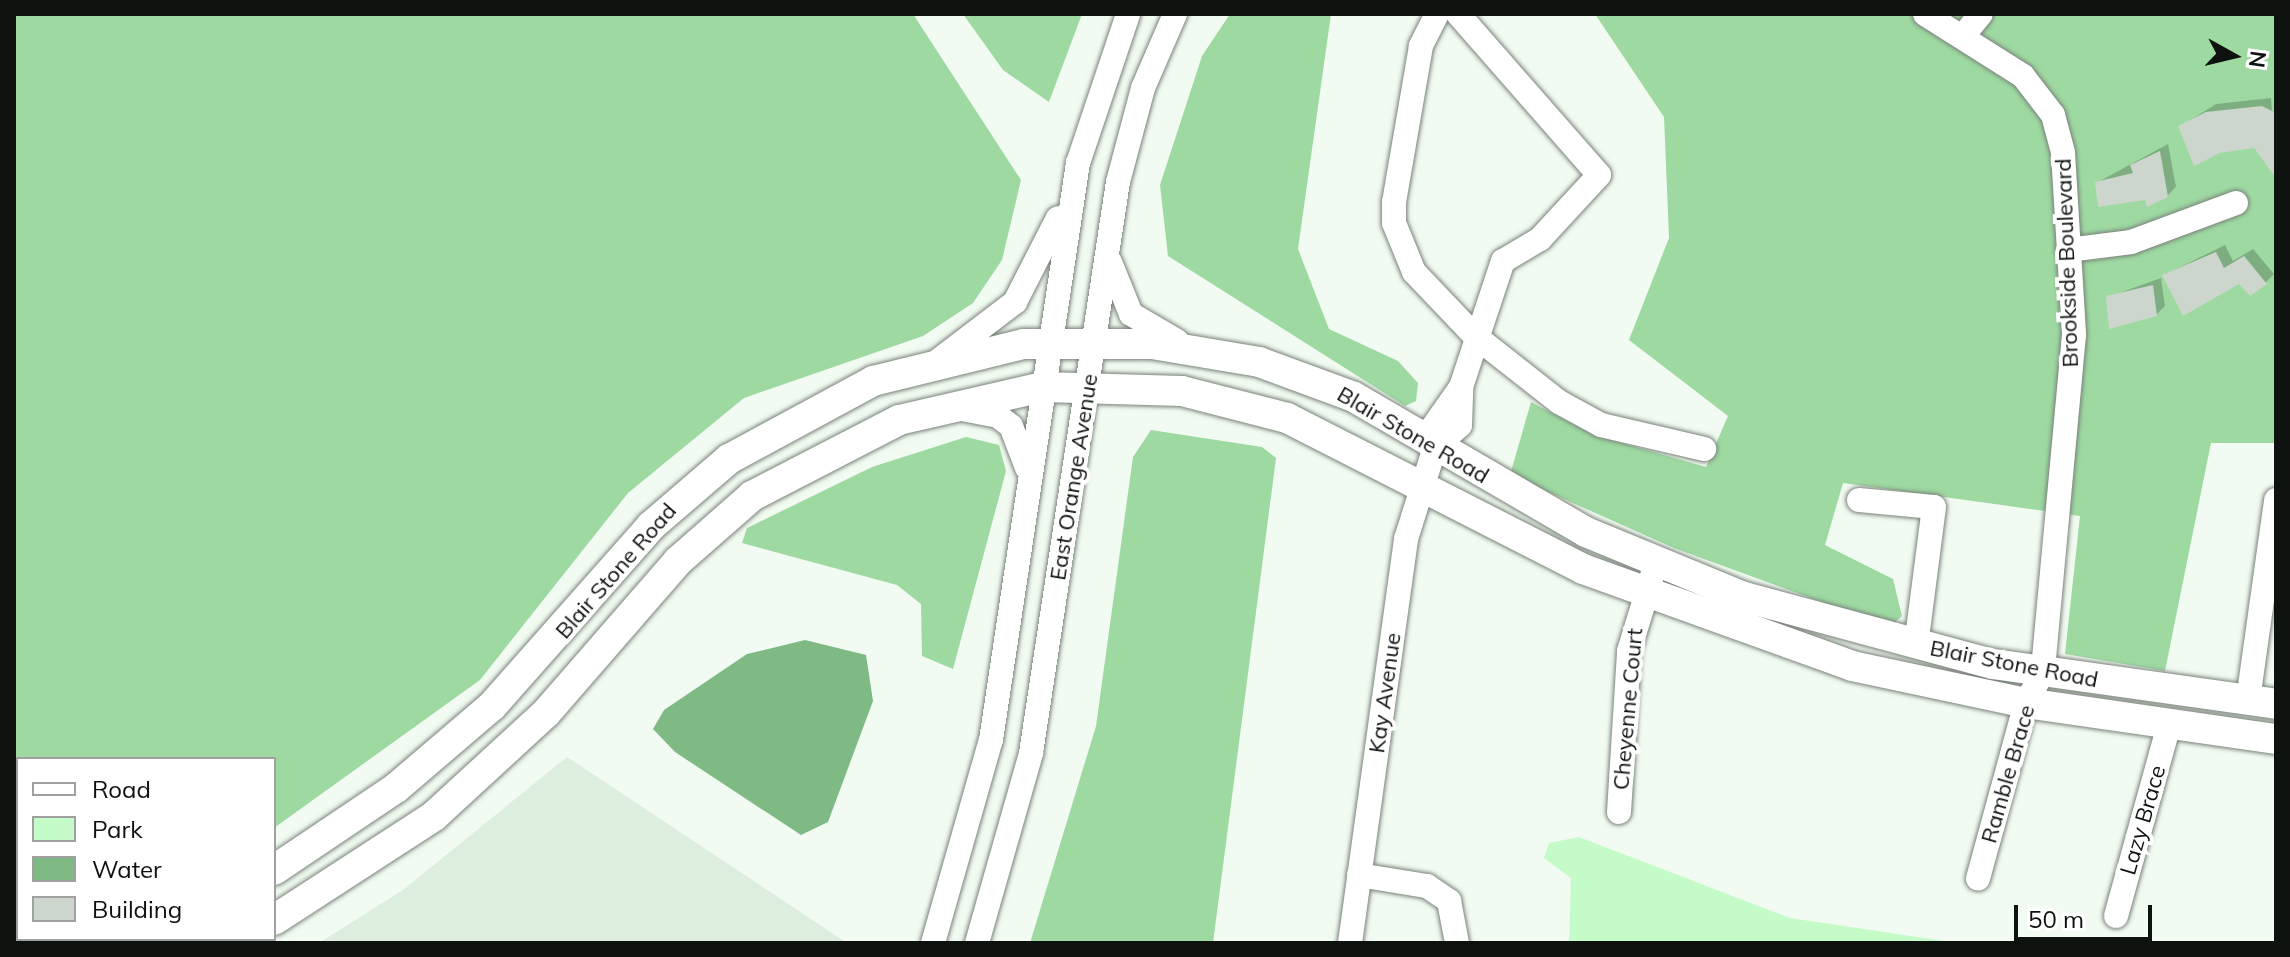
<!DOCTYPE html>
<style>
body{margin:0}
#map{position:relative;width:2290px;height:957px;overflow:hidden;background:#f1fbf1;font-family:Mulish,sans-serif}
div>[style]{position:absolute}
.built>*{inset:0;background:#ddedde}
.green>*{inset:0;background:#c5fac9}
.forest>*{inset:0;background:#9ed9a2}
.water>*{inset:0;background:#7fb984}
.shadow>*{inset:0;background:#0003}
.building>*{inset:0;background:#ccd6cd}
.roads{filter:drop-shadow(0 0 2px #7a827a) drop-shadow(0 0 2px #7a827a)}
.minor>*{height:24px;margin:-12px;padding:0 12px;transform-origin:12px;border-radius:12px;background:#fff}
.major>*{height:30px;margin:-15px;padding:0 15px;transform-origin:15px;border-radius:15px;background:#fff}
span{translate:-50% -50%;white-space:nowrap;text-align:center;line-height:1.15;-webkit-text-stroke:8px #fff;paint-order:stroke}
.street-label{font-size:22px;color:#0e120f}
.frame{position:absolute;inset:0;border:16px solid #0e120f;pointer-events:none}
.legend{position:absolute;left:16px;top:757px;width:260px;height:184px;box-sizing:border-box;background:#fff;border:2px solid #9fa09f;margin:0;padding:10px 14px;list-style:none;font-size:24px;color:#0e120f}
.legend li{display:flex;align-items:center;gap:16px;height:40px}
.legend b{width:40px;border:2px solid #9fa09f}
.north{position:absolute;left:2194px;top:16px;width:80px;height:80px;-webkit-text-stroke:6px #fff;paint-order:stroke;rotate:98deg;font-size:22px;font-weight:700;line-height:32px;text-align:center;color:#0e120f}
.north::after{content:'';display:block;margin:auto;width:28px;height:36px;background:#0e120f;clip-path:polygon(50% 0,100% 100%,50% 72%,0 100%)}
.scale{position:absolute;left:2014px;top:905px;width:138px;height:36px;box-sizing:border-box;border:4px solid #0e120f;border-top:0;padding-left:10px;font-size:24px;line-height:28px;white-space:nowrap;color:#0e120f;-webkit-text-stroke:6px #fff;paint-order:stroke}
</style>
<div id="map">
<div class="built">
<i style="clip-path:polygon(567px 757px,847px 943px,319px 943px,403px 890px)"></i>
</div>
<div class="green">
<i style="clip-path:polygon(1579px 837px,1790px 918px,1958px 943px,1569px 943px,1571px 878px,1544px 858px,1549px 843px)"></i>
</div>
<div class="forest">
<i style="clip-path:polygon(14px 14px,913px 14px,1021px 180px,1002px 260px,973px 303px,923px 336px,744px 398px,628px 493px,480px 680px,274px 828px,274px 759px,18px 759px,18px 939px,62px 939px,14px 943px)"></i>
<i style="clip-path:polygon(963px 14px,1082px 14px,1049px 102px,1003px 70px)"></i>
<i style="clip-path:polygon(1230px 14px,1331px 14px,1298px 249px,1329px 329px,1398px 361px,1418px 383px,1416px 401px,1405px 406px,1168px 256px,1160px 185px,1202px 56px)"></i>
<i style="clip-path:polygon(1595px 14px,2276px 14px,2276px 443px,2211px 443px,2165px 671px,2065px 654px,2080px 516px,1843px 483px,1825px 545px,1893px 579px,1902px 616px,1890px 627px,1674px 548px,1510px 475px,1531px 402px,1594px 435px,1706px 467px,1728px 416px,1629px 340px,1669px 238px,1664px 117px)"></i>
<i style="clip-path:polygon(1151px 430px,1262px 447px,1276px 458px,1213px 943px,1030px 943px,1096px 726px,1133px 457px)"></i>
<i style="clip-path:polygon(966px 437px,999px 445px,1006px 471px,953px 669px,922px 656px,921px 604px,897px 585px,742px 543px,747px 528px,872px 467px)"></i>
</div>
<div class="water">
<i style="clip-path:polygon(805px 640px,866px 655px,873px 701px,828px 822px,801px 835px,675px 752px,653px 729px,664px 710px,747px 654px)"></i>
</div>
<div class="shadow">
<i style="clip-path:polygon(2271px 98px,2276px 175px,2255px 146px,2181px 126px,2216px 104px)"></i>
<i style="clip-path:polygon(2168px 144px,2176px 187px,2167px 196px,2146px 198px,2098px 182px)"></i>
<i style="clip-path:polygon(2225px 245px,2233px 261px,2253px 249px,2274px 274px,2265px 283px,2164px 275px)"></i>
<i style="clip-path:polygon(2161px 278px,2165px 306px,2156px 315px,2108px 297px)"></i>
</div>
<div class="building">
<i style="clip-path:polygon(2262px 106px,2276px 113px,2276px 178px,2254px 148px,2220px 153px,2194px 166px,2178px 126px,2206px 112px)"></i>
<i style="clip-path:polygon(2160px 151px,2168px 197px,2147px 207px,2145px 200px,2098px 207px,2095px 182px,2133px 173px,2130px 165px)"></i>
<i style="clip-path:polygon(2216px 252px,2224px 268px,2244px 256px,2267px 284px,2250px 296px,2239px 284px,2183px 316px,2162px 275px)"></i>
<i style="clip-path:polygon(2153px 285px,2157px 316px,2109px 329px,2106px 296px)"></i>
</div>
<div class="roads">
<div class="minor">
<i style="left:1437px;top:14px;width:36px;rotate:117deg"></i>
<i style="left:1421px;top:46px;width:158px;rotate:99.8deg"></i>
<i style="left:1394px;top:202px;width:21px;rotate:90deg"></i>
<i style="left:1394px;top:223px;width:53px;rotate:67.8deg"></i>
<i style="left:1414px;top:272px;width:88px;rotate:46.4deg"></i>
<i style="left:1475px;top:336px;width:107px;rotate:38.2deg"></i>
<i style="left:1559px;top:402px;width:48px;rotate:28.7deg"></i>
<i style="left:1601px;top:425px;width:106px;rotate:13.1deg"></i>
<i style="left:1925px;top:14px;width:116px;rotate:32.3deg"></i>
<i style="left:2023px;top:76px;width:49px;rotate:52.4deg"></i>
<i style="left:2053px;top:115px;width:39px;rotate:75deg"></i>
<i style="left:2063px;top:153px;width:182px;rotate:86.5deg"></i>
<i style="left:2074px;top:335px;width:338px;rotate:95.3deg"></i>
<i style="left:2043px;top:672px;width:35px;rotate:119deg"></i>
<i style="left:2026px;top:703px;width:182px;rotate:105.3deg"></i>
<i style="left:1963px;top:36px;width:28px;rotate:-51deg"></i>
<i style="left:2068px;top:250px;width:64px;rotate:-7.2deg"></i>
<i style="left:2131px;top:242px;width:112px;rotate:-20.4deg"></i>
<i style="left:1110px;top:262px;width:56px;rotate:68deg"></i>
<i style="left:1131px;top:314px;width:53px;rotate:30.4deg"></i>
<i style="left:939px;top:360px;width:96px;rotate:-37.3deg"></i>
<i style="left:1015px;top:302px;width:94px;rotate:-62.9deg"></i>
<i style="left:962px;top:409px;width:37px;rotate:11deg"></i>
<i style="left:998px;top:416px;width:16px;rotate:38deg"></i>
<i style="left:1011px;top:426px;width:45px;rotate:69.1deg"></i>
<i style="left:1435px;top:447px;width:33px;rotate:-41deg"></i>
<i style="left:1460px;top:425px;width:38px;rotate:-88deg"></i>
<i style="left:1461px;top:387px;width:133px;rotate:-71.6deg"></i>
<i style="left:1503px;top:261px;width:43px;rotate:-30.7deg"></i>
<i style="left:1540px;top:239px;width:87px;rotate:-47.3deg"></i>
<i style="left:1599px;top:175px;width:214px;rotate:-131.2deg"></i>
<i style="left:1859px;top:500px;width:75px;rotate:5.3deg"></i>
<i style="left:1934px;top:507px;width:140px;rotate:97.4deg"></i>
<i style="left:2248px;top:700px;width:202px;rotate:-82deg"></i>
<i style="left:1619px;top:812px;width:161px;rotate:-86.4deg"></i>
<i style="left:1629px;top:651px;width:78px;rotate:-73deg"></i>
<i style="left:1359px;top:875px;width:69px;rotate:9.2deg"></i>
<i style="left:1427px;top:886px;width:27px;rotate:34deg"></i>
<i style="left:1449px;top:901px;width:43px;rotate:79.2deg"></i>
<i style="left:2116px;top:916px;width:198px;rotate:-74.5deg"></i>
<i style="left:933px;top:943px;width:211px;rotate:-74.1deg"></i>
<i style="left:991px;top:740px;width:584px;rotate:-81.43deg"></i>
<i style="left:1078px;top:163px;width:157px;rotate:-71.4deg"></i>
<i style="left:977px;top:943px;width:198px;rotate:-74.1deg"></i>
<i style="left:1031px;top:753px;width:578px;rotate:-81.34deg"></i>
<i style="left:1118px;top:182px;width:97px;rotate:-75.1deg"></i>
<i style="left:1143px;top:88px;width:81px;rotate:-66.6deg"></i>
<i style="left:1350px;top:943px;width:408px;rotate:-82.1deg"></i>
<i style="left:1406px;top:539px;width:96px;rotate:-72.5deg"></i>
<i style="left:1435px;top:447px;width:20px;rotate:-96deg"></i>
<i style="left:1433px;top:427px;width:49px;rotate:-55deg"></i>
</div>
<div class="major">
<i style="left:274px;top:870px;width:147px;rotate:-33.9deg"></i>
<i style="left:396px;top:788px;width:126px;rotate:-40.5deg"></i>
<i style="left:492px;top:706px;width:240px;rotate:-48.5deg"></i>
<i style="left:651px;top:526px;width:103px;rotate:-40.7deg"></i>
<i style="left:729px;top:459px;width:164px;rotate:-28.4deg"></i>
<i style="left:873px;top:381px;width:155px;rotate:-13.8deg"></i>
<i style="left:1024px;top:344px;width:128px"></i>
<i style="left:1152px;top:344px;width:109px;rotate:9.5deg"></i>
<i style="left:1259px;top:362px;width:101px;rotate:20.2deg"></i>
<i style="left:1354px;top:397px;width:268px;rotate:30.2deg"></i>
<i style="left:1586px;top:532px;width:171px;rotate:22.4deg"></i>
<i style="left:1744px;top:597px;width:258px;rotate:15.1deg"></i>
<i style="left:1993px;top:664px;width:286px;rotate:8deg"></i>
<i style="left:274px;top:920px;width:191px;rotate:-33deg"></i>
<i style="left:434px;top:816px;width:152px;rotate:-42.6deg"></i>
<i style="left:546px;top:713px;width:201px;rotate:-49deg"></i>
<i style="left:678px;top:561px;width:98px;rotate:-41.3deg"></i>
<i style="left:752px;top:496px;width:165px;rotate:-27.3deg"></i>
<i style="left:899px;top:420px;width:148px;rotate:-12.9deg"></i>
<i style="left:1043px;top:387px;width:139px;rotate:1.6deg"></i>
<i style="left:1182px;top:391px;width:108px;rotate:14.4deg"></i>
<i style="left:1287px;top:418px;width:332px;rotate:27deg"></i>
<i style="left:1583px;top:569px;width:286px;rotate:19.8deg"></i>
<i style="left:1852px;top:666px;width:178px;rotate:12deg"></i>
<i style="left:2026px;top:703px;width:253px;rotate:8.2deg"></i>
<i style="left:127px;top:943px;width:10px;rotate:-24deg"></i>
<i style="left:231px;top:943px;width:9px;rotate:-27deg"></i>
</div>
</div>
<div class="street-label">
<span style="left:2067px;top:263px;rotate:-92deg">Brookside Boulevard</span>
<span style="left:1413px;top:435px;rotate:30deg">Blair Stone Road</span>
<span style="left:1074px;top:477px;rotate:-81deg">East Orange Avenue</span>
<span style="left:616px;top:571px;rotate:-49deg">Blair Stone Road</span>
<span style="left:2014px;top:664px;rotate:11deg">Blair Stone Road</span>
<span style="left:1385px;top:693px;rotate:-82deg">Kay Avenue</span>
<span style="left:1628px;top:709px;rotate:-85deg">Cheyenne Court</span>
<span style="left:2008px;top:774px;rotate:-74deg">Ramble Brace</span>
<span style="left:2143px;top:820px;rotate:-74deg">Lazy Brace</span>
</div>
<div class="frame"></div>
<ul class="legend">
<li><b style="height:10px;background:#fff"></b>Road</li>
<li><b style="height:22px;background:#c5fac9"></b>Park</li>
<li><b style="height:22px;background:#7fb984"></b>Water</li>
<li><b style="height:22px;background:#ccd6cd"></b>Building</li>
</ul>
<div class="north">N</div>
<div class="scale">50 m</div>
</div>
